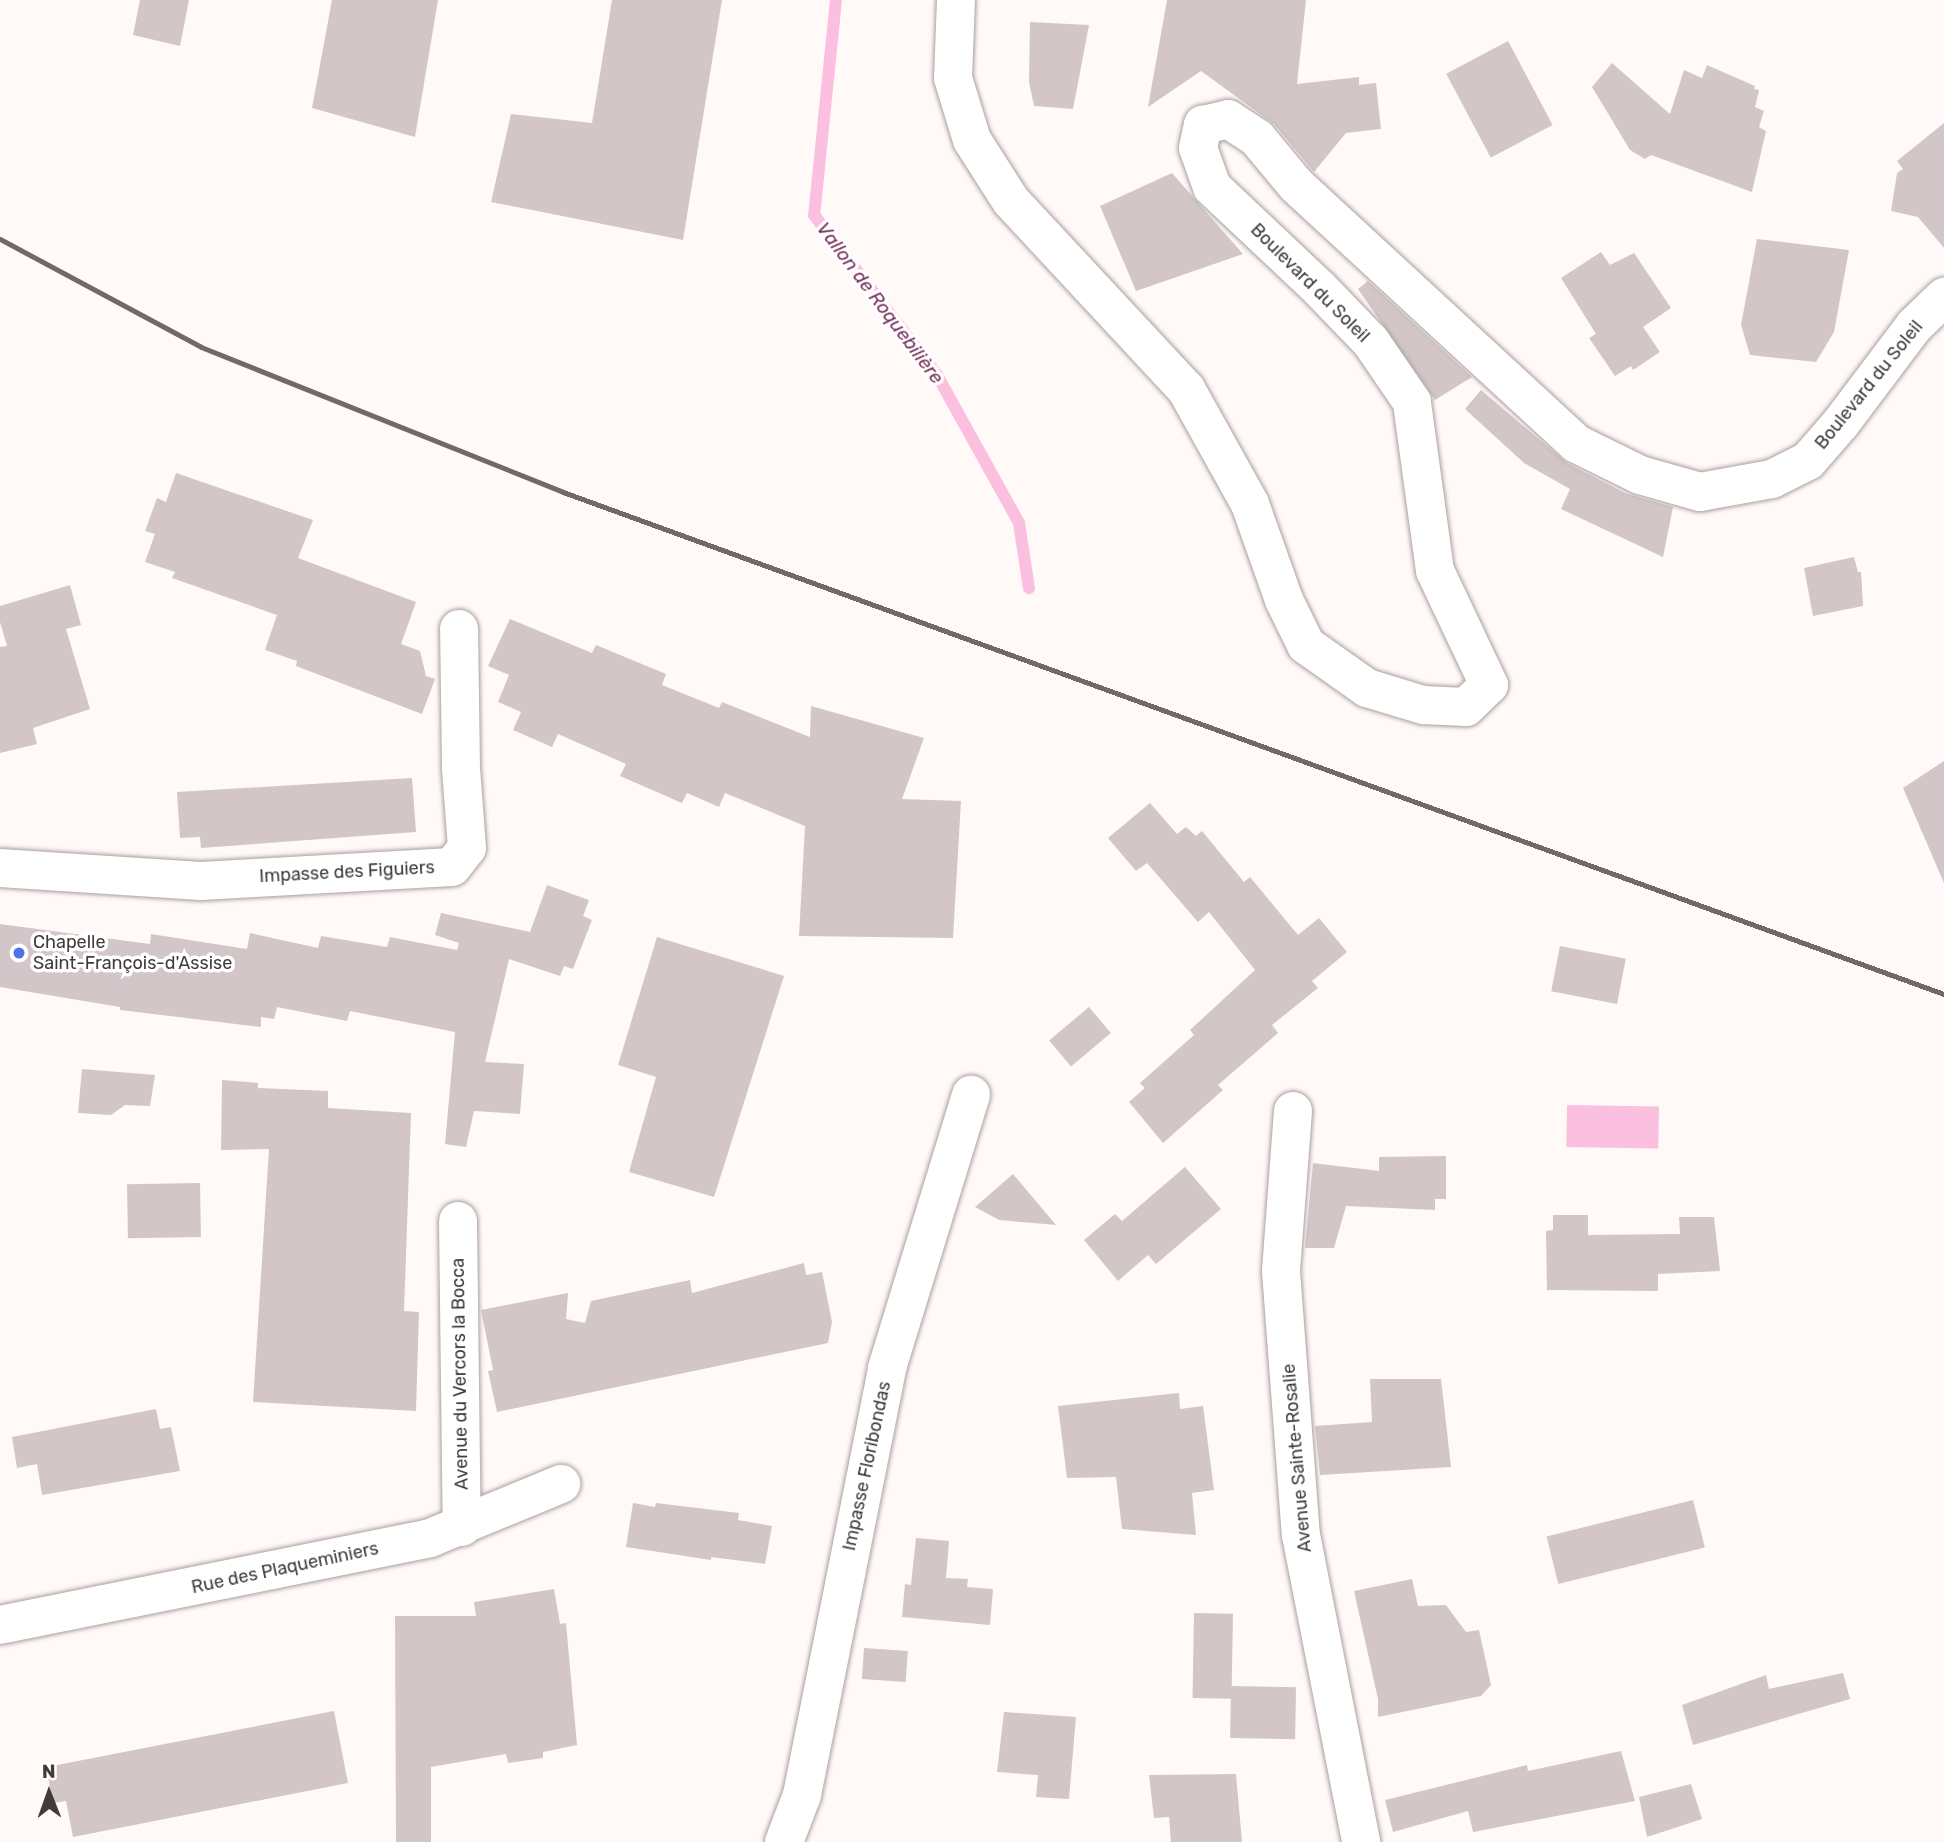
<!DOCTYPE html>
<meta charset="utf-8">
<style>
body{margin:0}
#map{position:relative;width:1944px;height:1842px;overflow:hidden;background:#fff9f8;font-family:Rubik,sans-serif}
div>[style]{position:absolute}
.water>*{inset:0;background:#fbbfe0;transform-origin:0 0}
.stream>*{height:12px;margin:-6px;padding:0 6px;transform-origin:6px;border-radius:6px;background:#fbbfe0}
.building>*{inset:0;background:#d3c6c8;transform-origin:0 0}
.roads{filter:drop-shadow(0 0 2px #aba09c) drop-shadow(0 0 2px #aba09c)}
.street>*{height:38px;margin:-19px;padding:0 19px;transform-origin:19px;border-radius:19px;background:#fff}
.rail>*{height:5px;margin:-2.5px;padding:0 2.5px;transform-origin:2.5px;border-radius:2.5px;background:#6f6a68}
.dots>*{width:19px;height:19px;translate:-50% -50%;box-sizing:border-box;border:4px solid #fff;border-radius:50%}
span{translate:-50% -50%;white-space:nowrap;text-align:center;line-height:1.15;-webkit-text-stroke:7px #fff;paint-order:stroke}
.street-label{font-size:18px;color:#413c3a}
.poi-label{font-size:18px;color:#413c3a}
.left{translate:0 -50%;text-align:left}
.water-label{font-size:19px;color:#75305b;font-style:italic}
.north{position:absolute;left:14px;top:1758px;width:70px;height:70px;-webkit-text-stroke:5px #fff;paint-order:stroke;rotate:359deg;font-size:19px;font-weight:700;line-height:28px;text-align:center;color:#413c3a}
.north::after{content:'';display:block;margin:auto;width:24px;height:32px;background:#413c3a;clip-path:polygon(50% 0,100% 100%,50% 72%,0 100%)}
</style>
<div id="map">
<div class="water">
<i style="left:1567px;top:1105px;width:92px;height:42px;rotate:1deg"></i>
</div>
<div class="stream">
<i style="left:836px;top:0;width:216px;rotate:95.8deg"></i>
<i style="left:814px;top:215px;width:202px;rotate:52.4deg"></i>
<i style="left:937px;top:375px;width:169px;rotate:61deg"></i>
<i style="left:1019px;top:523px;width:66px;rotate:81.3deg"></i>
</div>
<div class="building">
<i style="clip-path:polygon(140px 0,189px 0,180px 46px,133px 35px)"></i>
<i style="clip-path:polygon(332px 0,438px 0,415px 137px,312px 108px)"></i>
<i style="clip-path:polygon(612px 0,722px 0,683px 240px,491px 202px,511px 114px,592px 123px)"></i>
<i style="clip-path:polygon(1167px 0,1306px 0,1297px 84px,1359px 77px,1359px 85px,1376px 83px,1381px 129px,1346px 133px,1314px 172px,1274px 124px,1201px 71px,1148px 107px)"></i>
<i style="clip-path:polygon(1030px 22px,1089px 25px,1073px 109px,1034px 106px,1029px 82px)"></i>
<i style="left:1508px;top:41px;width:95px;height:70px;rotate:62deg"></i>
<i style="clip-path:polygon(1612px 63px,1670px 114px,1684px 70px,1702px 78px,1707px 65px,1755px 86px,1754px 89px,1759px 90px,1755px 107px,1764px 111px,1759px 127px,1766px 131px,1752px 192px,1651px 155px,1645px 159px,1630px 150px,1592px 87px)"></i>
<i style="clip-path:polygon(1944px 123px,1944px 248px,1918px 217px,1891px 211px,1897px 173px,1903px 169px,1897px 161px)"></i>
<i style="clip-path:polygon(1172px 173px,1243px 254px,1136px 291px,1100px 206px)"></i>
<i style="clip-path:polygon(1757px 239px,1849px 250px,1834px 332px,1816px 362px,1750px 355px,1741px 325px)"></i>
<i style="clip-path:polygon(1601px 252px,1610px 265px,1634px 253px,1671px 308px,1643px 327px,1660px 352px,1633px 370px,1631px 366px,1615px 376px,1589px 338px,1596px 334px,1561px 278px)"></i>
<i style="clip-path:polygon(1368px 281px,1379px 291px,1472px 377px,1435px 400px,1358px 289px)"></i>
<i style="clip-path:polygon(1481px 390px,1567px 463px,1625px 493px,1673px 507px,1663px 557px,1561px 509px,1570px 489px,1524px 463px,1465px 409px)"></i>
<i style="clip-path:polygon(176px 473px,313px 520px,298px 558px,416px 602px,401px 644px,420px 651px,426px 676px,435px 679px,422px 714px,296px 666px,297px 661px,265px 650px,277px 615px,172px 578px,175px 572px,145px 562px,155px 534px,145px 531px,157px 498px,166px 502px)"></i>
<i style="clip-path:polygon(1854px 557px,1858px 572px,1861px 572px,1863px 606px,1813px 616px,1804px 568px)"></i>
<i style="clip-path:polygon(70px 585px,81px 625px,66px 629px,90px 709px,33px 728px,37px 744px,0 753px,0 647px,7px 646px,0 622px,0 606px)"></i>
<i style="clip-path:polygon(510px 619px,592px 653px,596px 645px,666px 674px,662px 685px,719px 708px,722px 702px,810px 737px,811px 706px,924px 738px,902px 799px,961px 801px,953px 938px,799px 936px,805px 826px,725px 793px,719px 807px,687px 793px,682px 803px,620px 776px,626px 764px,558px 734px,552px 747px,513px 730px,521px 712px,498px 702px,509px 675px,488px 666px)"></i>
<i style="clip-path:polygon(1944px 761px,1944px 883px,1903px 788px)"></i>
<i style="clip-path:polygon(412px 778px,416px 832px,201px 848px,200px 837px,180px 838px,177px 792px)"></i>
<i style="clip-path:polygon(1150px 803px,1177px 834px,1186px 827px,1196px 836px,1202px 831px,1244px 882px,1250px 877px,1298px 935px,1319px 918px,1347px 952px,1312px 981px,1318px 988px,1272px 1025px,1278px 1033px,1218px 1085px,1223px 1090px,1163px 1143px,1129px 1102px,1145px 1088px,1140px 1083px,1194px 1035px,1190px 1030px,1255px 970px,1209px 912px,1198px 922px,1147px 863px,1136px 871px,1108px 838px)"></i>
<i style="clip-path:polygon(547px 885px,589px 900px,583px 916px,592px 920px,573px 969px,564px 966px,560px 976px,509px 959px,485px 1062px,524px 1064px,520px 1114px,474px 1111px,466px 1147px,445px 1144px,455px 1032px,350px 1011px,347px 1021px,277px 1007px,274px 1019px,261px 1017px,261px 1027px,120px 1010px,120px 1007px,0 987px,0 924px,150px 944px,151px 934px,247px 949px,250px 933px,318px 948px,321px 936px,387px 947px,390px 937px,457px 950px,459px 943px,435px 935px,441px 913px,530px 932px)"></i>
<i style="clip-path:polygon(657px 937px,784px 976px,714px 1197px,629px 1172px,656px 1077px,618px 1065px)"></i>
<i style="left:1560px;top:946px;width:67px;height:46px;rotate:11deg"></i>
<i style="left:1089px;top:1007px;width:34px;height:52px;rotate:50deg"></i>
<i style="clip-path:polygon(82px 1069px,155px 1075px,150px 1106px,125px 1105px,111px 1115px,78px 1113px)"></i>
<i style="clip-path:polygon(222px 1080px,258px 1083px,258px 1088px,328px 1091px,328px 1108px,411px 1113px,404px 1311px,419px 1312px,416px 1411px,253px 1402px,269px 1149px,221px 1150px)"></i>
<i style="clip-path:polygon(1446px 1156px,1446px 1199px,1435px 1199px,1435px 1210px,1346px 1206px,1334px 1248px,1305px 1248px,1313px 1163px,1379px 1171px,1379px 1157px)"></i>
<i style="clip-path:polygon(1185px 1167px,1221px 1209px,1156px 1264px,1148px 1255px,1118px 1281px,1084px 1240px,1115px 1214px,1122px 1221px)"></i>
<i style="clip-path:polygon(1013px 1174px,1056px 1225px,999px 1220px,975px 1207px)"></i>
<i style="left:200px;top:1183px;width:54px;height:73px;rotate:89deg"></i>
<i style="clip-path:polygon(1553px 1215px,1588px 1215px,1588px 1235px,1680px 1234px,1679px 1217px,1714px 1217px,1720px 1271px,1658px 1274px,1658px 1291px,1547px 1290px,1546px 1231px,1553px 1230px)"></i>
<i style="clip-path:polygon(804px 1263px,806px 1275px,822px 1272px,832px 1322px,828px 1343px,497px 1412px,488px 1371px,493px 1370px,481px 1310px,568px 1293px,566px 1319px,585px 1323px,591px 1301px,690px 1280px,692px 1293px)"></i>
<i style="clip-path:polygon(1370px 1379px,1441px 1379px,1451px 1467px,1320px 1475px,1315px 1426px,1372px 1422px)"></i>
<i style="clip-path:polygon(1179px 1393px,1180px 1409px,1203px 1406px,1214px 1490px,1192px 1493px,1196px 1535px,1122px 1529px,1116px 1477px,1067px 1478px,1058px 1406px)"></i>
<i style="clip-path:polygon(156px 1409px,160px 1429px,171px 1427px,180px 1471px,42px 1495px,37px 1464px,17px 1468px,12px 1437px)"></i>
<i style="left:1693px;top:1500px;width:49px;height:151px;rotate:76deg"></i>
<i style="clip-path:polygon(633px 1503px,655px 1507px,656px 1503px,739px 1513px,738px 1520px,772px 1526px,765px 1564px,711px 1557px,711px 1560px,626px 1547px)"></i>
<i style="clip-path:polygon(916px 1538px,949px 1541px,946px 1578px,968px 1579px,967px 1587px,993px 1589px,990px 1625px,902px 1617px,905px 1584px,911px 1585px)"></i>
<i style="clip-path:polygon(1412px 1579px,1418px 1606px,1446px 1605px,1466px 1632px,1479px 1630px,1491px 1685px,1481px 1696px,1378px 1717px,1378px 1699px,1354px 1591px)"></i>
<i style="clip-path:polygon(554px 1589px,560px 1624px,566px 1623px,577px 1745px,543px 1752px,543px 1758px,508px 1763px,506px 1754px,431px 1767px,431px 1842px,396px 1842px,395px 1616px,476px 1616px,474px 1602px)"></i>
<i style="left:1194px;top:1613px;width:39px;height:85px;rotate:1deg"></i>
<i style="left:864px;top:1648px;width:44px;height:31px;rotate:4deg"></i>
<i style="clip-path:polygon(1843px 1673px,1850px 1699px,1693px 1745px,1682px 1705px,1766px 1675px,1769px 1689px)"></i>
<i style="left:1231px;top:1686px;width:65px;height:52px;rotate:1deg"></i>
<i style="clip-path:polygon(334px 1711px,348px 1783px,73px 1837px,66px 1801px,52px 1803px,47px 1767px)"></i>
<i style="clip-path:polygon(1004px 1712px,1076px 1717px,1069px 1799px,1036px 1797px,1038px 1775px,997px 1772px)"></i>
<i style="clip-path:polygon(1621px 1751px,1635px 1801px,1473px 1832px,1468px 1811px,1393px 1832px,1385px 1800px,1527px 1765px,1528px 1771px)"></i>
<i style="clip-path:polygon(1236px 1774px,1242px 1842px,1171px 1842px,1169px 1817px,1154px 1818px,1149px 1775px)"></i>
<i style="clip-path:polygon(1691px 1784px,1702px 1819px,1647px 1837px,1639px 1797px)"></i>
</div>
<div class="roads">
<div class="street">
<i style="left:956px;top:0;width:78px;rotate:92.2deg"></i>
<i style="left:953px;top:78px;width:65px;rotate:73deg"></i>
<i style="left:972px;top:140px;width:72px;rotate:57.4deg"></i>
<i style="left:1011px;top:201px;width:257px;rotate:47.1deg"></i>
<i style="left:1186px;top:389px;width:132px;rotate:60.9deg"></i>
<i style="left:1250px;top:504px;width:102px;rotate:70.5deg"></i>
<i style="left:1284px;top:600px;width:50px;rotate:63.9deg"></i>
<i style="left:1306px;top:645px;width:75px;rotate:35.2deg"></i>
<i style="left:1367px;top:688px;width:59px;rotate:16.9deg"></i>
<i style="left:1423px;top:705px;width:43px;rotate:2.7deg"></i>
<i style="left:1466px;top:707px;width:32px;rotate:-44deg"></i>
<i style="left:1489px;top:685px;width:126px;rotate:-115.3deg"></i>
<i style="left:1435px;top:571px;width:171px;rotate:-97.8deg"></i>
<i style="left:1412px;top:402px;width:73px;rotate:-124.3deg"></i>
<i style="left:1371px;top:342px;width:75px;rotate:-133.9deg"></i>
<i style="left:1319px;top:288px;width:147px;rotate:-136.7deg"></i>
<i style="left:1212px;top:187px;width:41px;rotate:-109.7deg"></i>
<i style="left:1198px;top:148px;width:24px;rotate:-78deg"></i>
<i style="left:1203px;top:125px;width:26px;rotate:-13deg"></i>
<i style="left:1228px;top:119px;width:35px;rotate:33deg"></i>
<i style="left:1257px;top:138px;width:61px;rotate:50.3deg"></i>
<i style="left:1296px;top:185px;width:382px;rotate:42.7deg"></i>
<i style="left:1577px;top:444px;width:70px;rotate:26.2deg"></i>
<i style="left:1640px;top:475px;width:62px;rotate:15.8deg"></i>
<i style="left:1700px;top:492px;width:73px;rotate:-10.2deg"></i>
<i style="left:1772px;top:479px;width:40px;rotate:-26.6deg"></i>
<i style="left:1808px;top:461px;width:50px;rotate:-49deg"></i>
<i style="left:1841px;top:423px;width:121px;rotate:-53deg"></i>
<i style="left:1914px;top:326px;width:42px;rotate:-44deg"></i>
<i style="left:0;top:868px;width:201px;rotate:3.7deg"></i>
<i style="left:201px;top:881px;width:251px;rotate:-3.2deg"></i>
<i style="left:452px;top:867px;width:24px;rotate:-52deg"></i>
<i style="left:467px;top:848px;width:80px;rotate:-94.3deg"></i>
<i style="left:461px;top:768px;width:139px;rotate:-90.8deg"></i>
<i style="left:1293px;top:1111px;width:160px;rotate:94.3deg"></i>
<i style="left:1281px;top:1271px;width:265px;rotate:85.7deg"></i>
<i style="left:1301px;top:1535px;width:313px;rotate:78.9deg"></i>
<i style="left:458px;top:1221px;width:306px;rotate:89.3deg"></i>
<i style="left:0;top:1625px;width:439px;rotate:-11.4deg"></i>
<i style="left:430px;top:1538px;width:142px;rotate:-22.4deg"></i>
<i style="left:784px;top:1842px;width:50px;rotate:-69deg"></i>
<i style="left:802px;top:1795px;width:435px;rotate:-78.7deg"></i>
<i style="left:887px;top:1368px;width:286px;rotate:-72.9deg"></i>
</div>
</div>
<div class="rail">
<i style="left:0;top:239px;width:228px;rotate:28.2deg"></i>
<i style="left:201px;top:347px;width:390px;rotate:21.8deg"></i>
<i style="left:563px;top:492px;width:1469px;rotate:19.98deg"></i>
</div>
<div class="dots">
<i style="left:19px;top:953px;background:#4d72e5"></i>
</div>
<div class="street-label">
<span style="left:1310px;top:283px;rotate:45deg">Boulevard du Soleil</span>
<span style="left:1869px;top:385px;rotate:-51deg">Boulevard du Soleil</span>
<span style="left:347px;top:872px;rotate:-3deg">Impasse des Figuiers</span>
<span style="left:460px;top:1374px;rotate:-91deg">Avenue du Vercors la Bocca</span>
<span style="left:1297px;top:1458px;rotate:-95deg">Avenue Sainte-Rosalie</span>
<span style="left:867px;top:1466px;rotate:-78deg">Impasse Floribondas</span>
<span style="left:285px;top:1568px;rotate:-12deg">Rue des Plaqueminiers</span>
</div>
<div class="poi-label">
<span class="left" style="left:33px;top:953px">Chapelle<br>Saint-François-d'Assise</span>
</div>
<div class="water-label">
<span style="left:880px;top:303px;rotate:53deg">Vallon de Roquebilière</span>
</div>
<div class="north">N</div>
</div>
